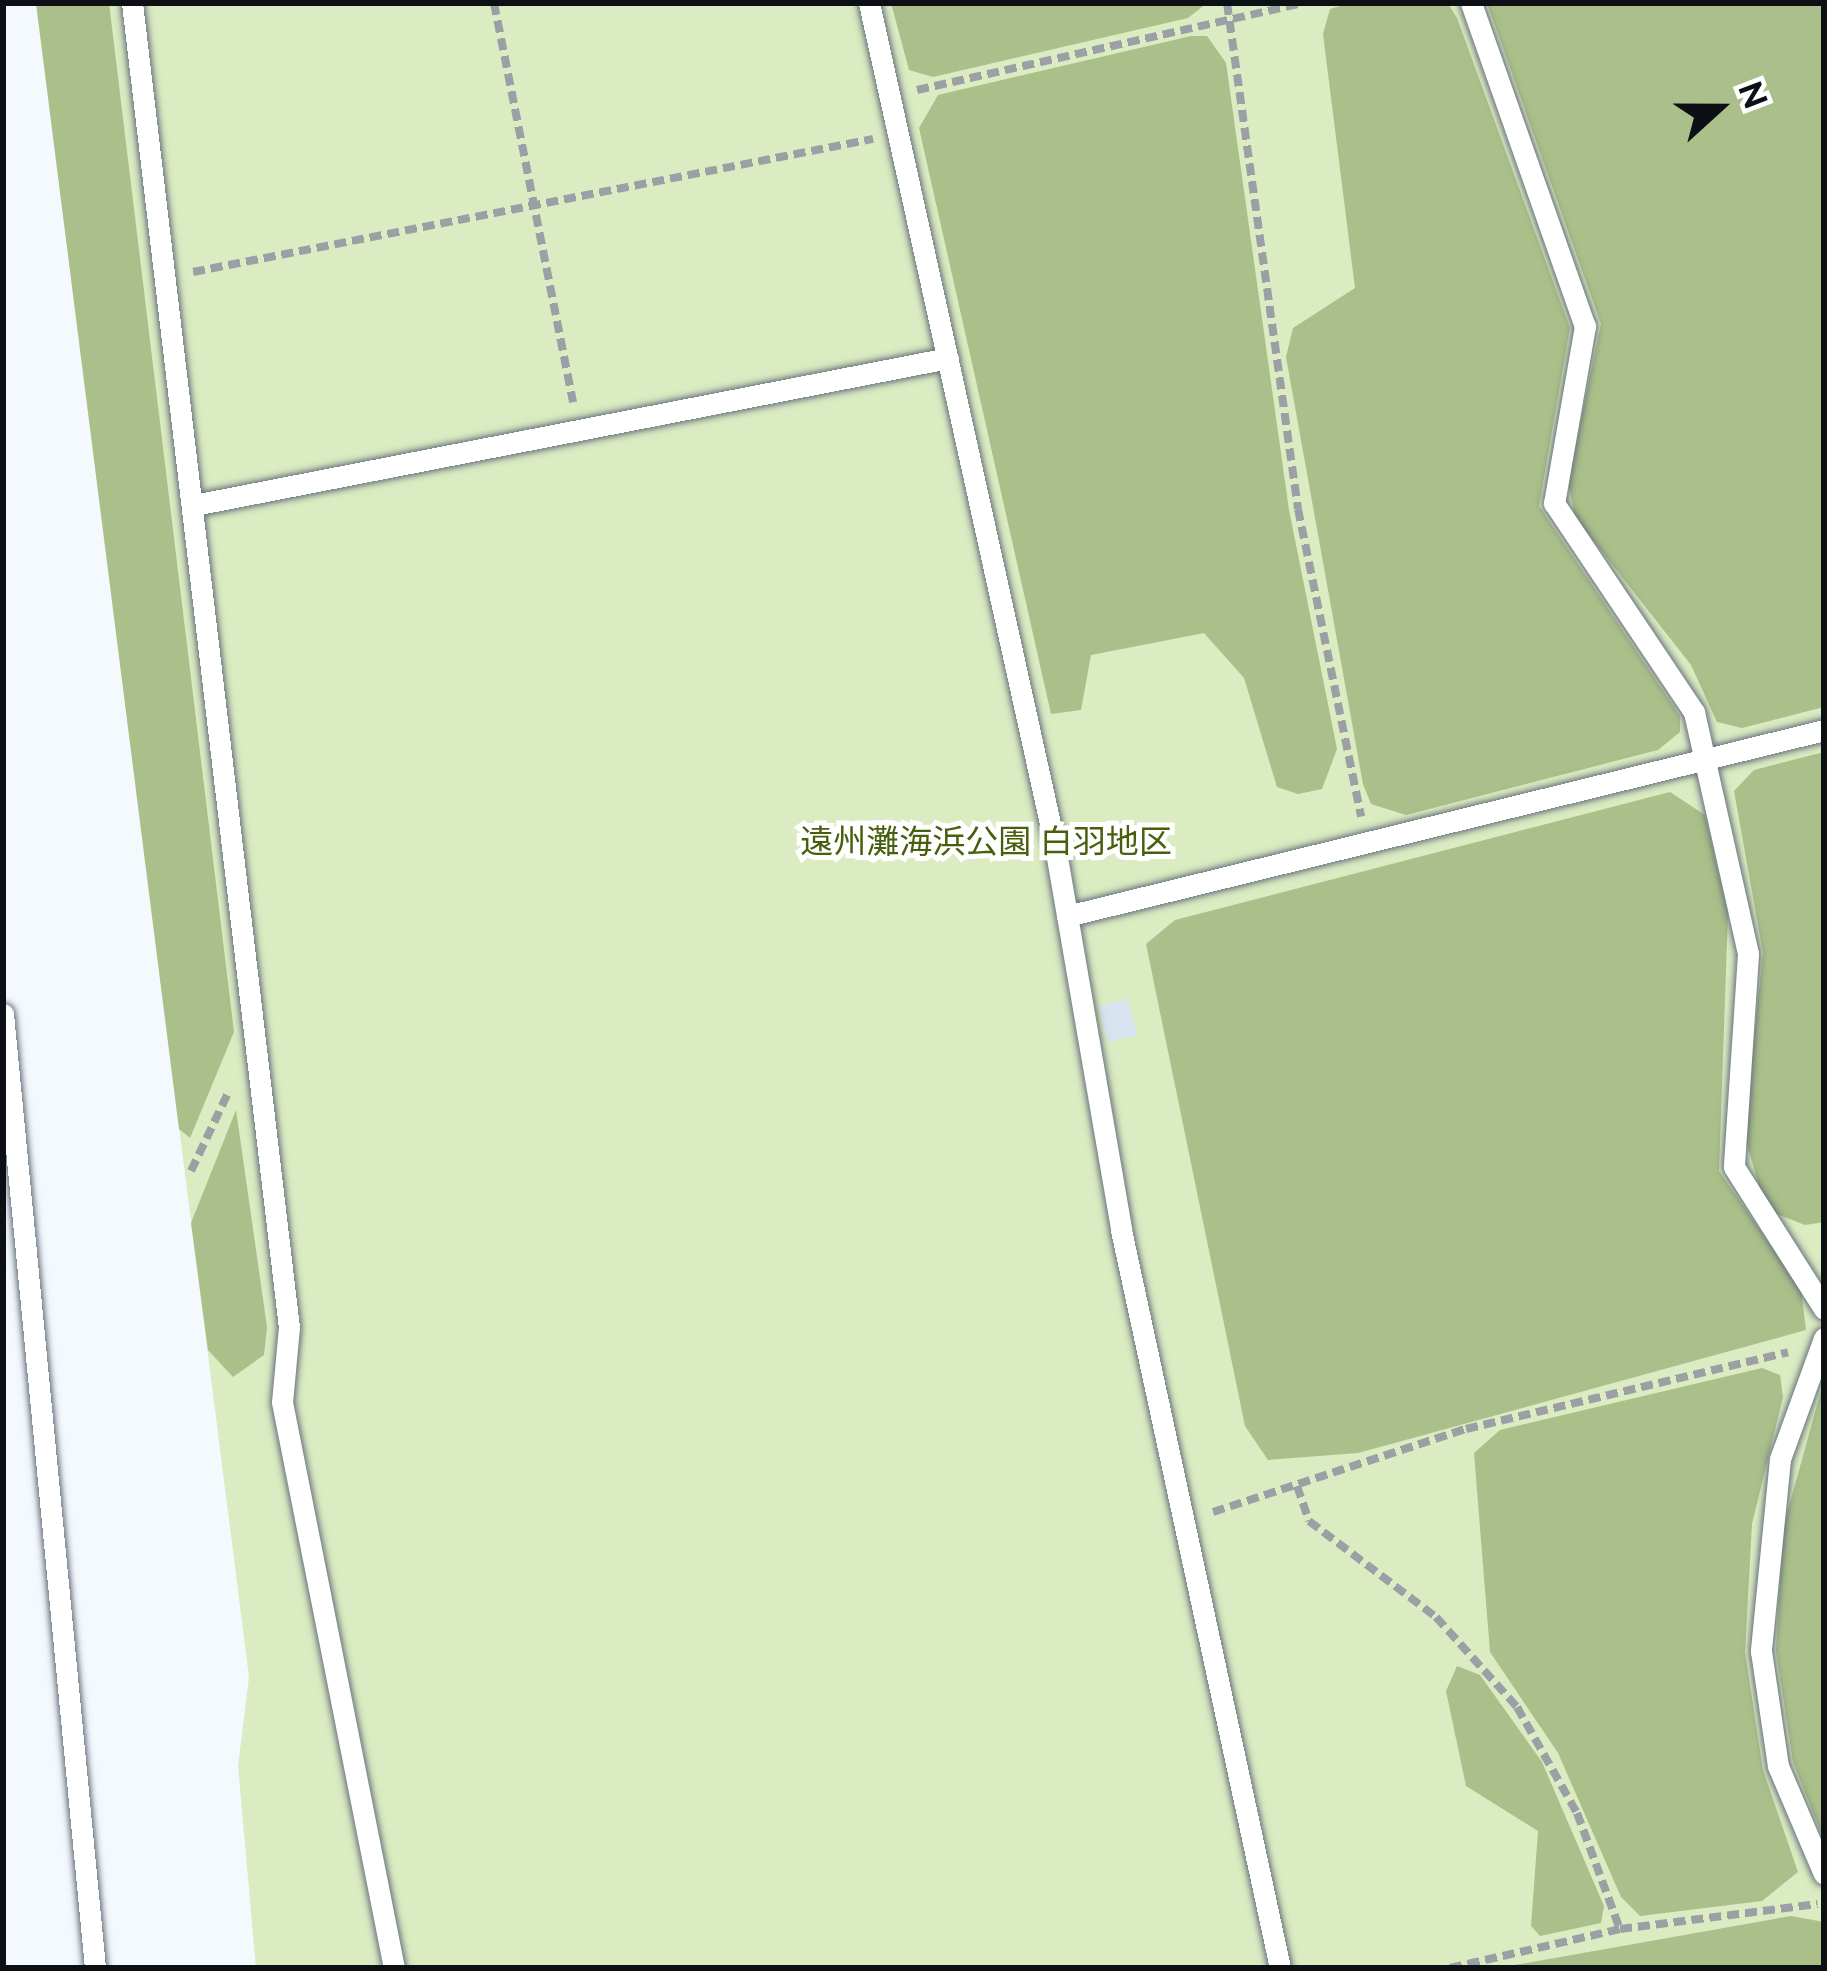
<!DOCTYPE html>
<meta charset="utf-8">
<style>
body{margin:0}
#map{position:relative;width:1827px;height:1971px;overflow:hidden;background:#f4f9fe;font-family:Raleway,"Noto Sans JP",sans-serif}
div>[style]{position:absolute}
.green>*{inset:0;background:#dbebc2}
.forest>*{inset:0;background:#aabf89}
.building>*{inset:0;background:#d7e3ef;transform-origin:0 0}
.path>*{height:8px;margin-top:-4px;transform-origin:0;background:repeating-linear-gradient(90deg,#9ca0a5 0 12px,transparent 0 18px)}
.roads{filter:drop-shadow(0 0 3px #69747e) drop-shadow(0 0 3px #69747e)}
.lane>*{height:21px;margin:-10.5px;padding:0 10.5px;transform-origin:10.5px;border-radius:10.5px;background:#fff}
span{translate:-50% -50%;white-space:nowrap;text-align:center;line-height:1.15;-webkit-text-stroke:10px #fff;paint-order:stroke}
.park-label{font-size:33px;color:#485f0e}
.frame{position:absolute;inset:0;border:6px solid #0c1014;pointer-events:none}
.north{position:absolute;left:1659px;top:48px;width:120px;height:120px;-webkit-text-stroke:9px #fff;paint-order:stroke;rotate:69deg;font-size:33px;font-weight:700;line-height:48px;text-align:center;color:#0c1014}
.north::after{content:'';display:block;margin:auto;width:42px;height:54px;background:#0c1014;clip-path:polygon(50% 0,100% 100%,50% 72%,0 100%)}
</style>
<div id="map">
<div class="green">
<i style="clip-path:polygon(36px 3px,1824px 3px,1824px 1968px,256px 1968px,238px 1766px,249px 1677px)"></i>
</div>
<div class="forest">
<i style="clip-path:polygon(36px 3px,109px 3px,234px 1032px,190px 1138px,179px 1129px)"></i>
<i style="clip-path:polygon(891px 3px,1207px 3px,1188px 18px,933px 77px,909px 70px)"></i>
<i style="clip-path:polygon(1350px 3px,1448px 3px,1457px 18px,1570px 328px,1539px 506px,1680px 716px,1680px 732px,1658px 750px,1406px 815px,1371px 804px,1363px 784px,1286px 357px,1293px 328px,1355px 288px,1323px 34px,1330px 9px)"></i>
<i style="clip-path:polygon(1487px 3px,1824px 3px,1824px 707px,1742px 728px,1717px 722px,1691px 665px,1575px 517px,1568px 482px,1601px 324px)"></i>
<i style="clip-path:polygon(1191px 36px,1207px 36px,1226px 63px,1289px 510px,1337px 749px,1322px 789px,1298px 794px,1277px 787px,1244px 678px,1204px 633px,1091px 655px,1081px 710px,1051px 714px,919px 128px,938px 95px)"></i>
<i style="clip-path:polygon(1824px 752px,1824px 1222px,1805px 1225px,1777px 1214px,1760px 1189px,1744px 1134px,1763px 953px,1734px 791px,1754px 770px)"></i>
<i style="clip-path:polygon(1670px 792px,1705px 815px,1728px 913px,1719px 1171px,1801px 1289px,1806px 1330px,1358px 1453px,1268px 1460px,1245px 1426px,1146px 944px,1175px 920px)"></i>
<i style="clip-path:polygon(236px 1110px,267px 1327px,264px 1355px,233px 1377px,208px 1350px,191px 1223px)"></i>
<i style="clip-path:polygon(1762px 1368px,1780px 1375px,1783px 1397px,1752px 1524px,1745px 1652px,1763px 1770px,1798px 1872px,1762px 1901px,1640px 1916px,1621px 1897px,1558px 1753px,1490px 1652px,1474px 1453px,1500px 1430px)"></i>
<i style="clip-path:polygon(1824px 1380px,1824px 1840px,1793px 1762px,1776px 1651px,1783px 1528px)"></i>
<i style="clip-path:polygon(1457px 1666px,1480px 1675px,1542px 1762px,1604px 1906px,1601px 1923px,1540px 1936px,1531px 1926px,1538px 1831px,1466px 1786px,1446px 1691px)"></i>
<i style="clip-path:polygon(1791px 1916px,1824px 1922px,1824px 1968px,1498px 1968px)"></i>
</div>
<div class="building">
<i style="left:1128px;top:999px;width:37px;height:30px;rotate:76deg"></i>
</div>
<div class="path">
<i style="left:494px;top:3px;width:407px;rotate:78.8deg"></i>
<i style="left:1227px;top:3px;width:511px;rotate:82.01deg"></i>
<i style="left:1298px;top:509px;width:314px;rotate:78.4deg"></i>
<i style="left:917px;top:90px;width:395px;rotate:-12.7deg"></i>
<i style="left:193px;top:272px;width:693px;rotate:-11.07deg"></i>
<i style="left:191px;top:1171px;width:86px;rotate:-64.6deg"></i>
<i style="left:1297px;top:1486px;width:37px;rotate:71deg"></i>
<i style="left:1309px;top:1521px;width:159px;rotate:37.1deg"></i>
<i style="left:1436px;top:1617px;width:121px;rotate:48deg"></i>
<i style="left:1517px;top:1707px;width:122px;rotate:60.5deg"></i>
<i style="left:1577px;top:1813px;width:124px;rotate:69.7deg"></i>
<i style="left:1213px;top:1512px;width:266px;rotate:-18.2deg"></i>
<i style="left:1466px;top:1429px;width:331px;rotate:-13.4deg"></i>
<i style="left:1450px;top:1968px;width:174px;rotate:-12.9deg"></i>
<i style="left:1620px;top:1929px;width:199px;rotate:-7.2deg"></i>
</div>
<div class="roads">
<div class="lane">
<i style="left:132px;top:3px;width:1333px;rotate:83.24deg"></i>
<i style="left:289px;top:1327px;width:75px;rotate:95.3deg"></i>
<i style="left:282px;top:1402px;width:577px;rotate:78.81deg"></i>
<i style="left:869px;top:3px;width:863px;rotate:77.56deg"></i>
<i style="left:1055px;top:846px;width:390px;rotate:80.2deg"></i>
<i style="left:1121px;top:1230px;width:755px;rotate:77.84deg"></i>
<i style="left:1471px;top:3px;width:343px;rotate:70.6deg"></i>
<i style="left:1585px;top:326px;width:180px;rotate:99.9deg"></i>
<i style="left:1554px;top:503px;width:252px;rotate:56.2deg"></i>
<i style="left:1694px;top:712px;width:248px;rotate:77.4deg"></i>
<i style="left:1748px;top:954px;width:213px;rotate:93.8deg"></i>
<i style="left:1734px;top:1167px;width:168px;rotate:57.6deg"></i>
<i style="left:194px;top:505px;width:768px;rotate:-11.03deg"></i>
<i style="left:1067px;top:916px;width:780px;rotate:-13.8deg"></i>
<i style="left:3px;top:1014px;width:958px;rotate:84.49deg"></i>
<i style="left:1824px;top:1338px;width:129px;rotate:110deg"></i>
<i style="left:1780px;top:1459px;width:193px;rotate:95.7deg"></i>
<i style="left:1761px;top:1651px;width:116px;rotate:81.6deg"></i>
<i style="left:1778px;top:1766px;width:117px;rotate:66.9deg"></i>
</div>
</div>
<div class="park-label">
<span style="left:986px;top:842px">遠州灘海浜公園 白羽地区</span>
</div>
<div class="frame"></div>
<div class="north">N</div>
</div>
